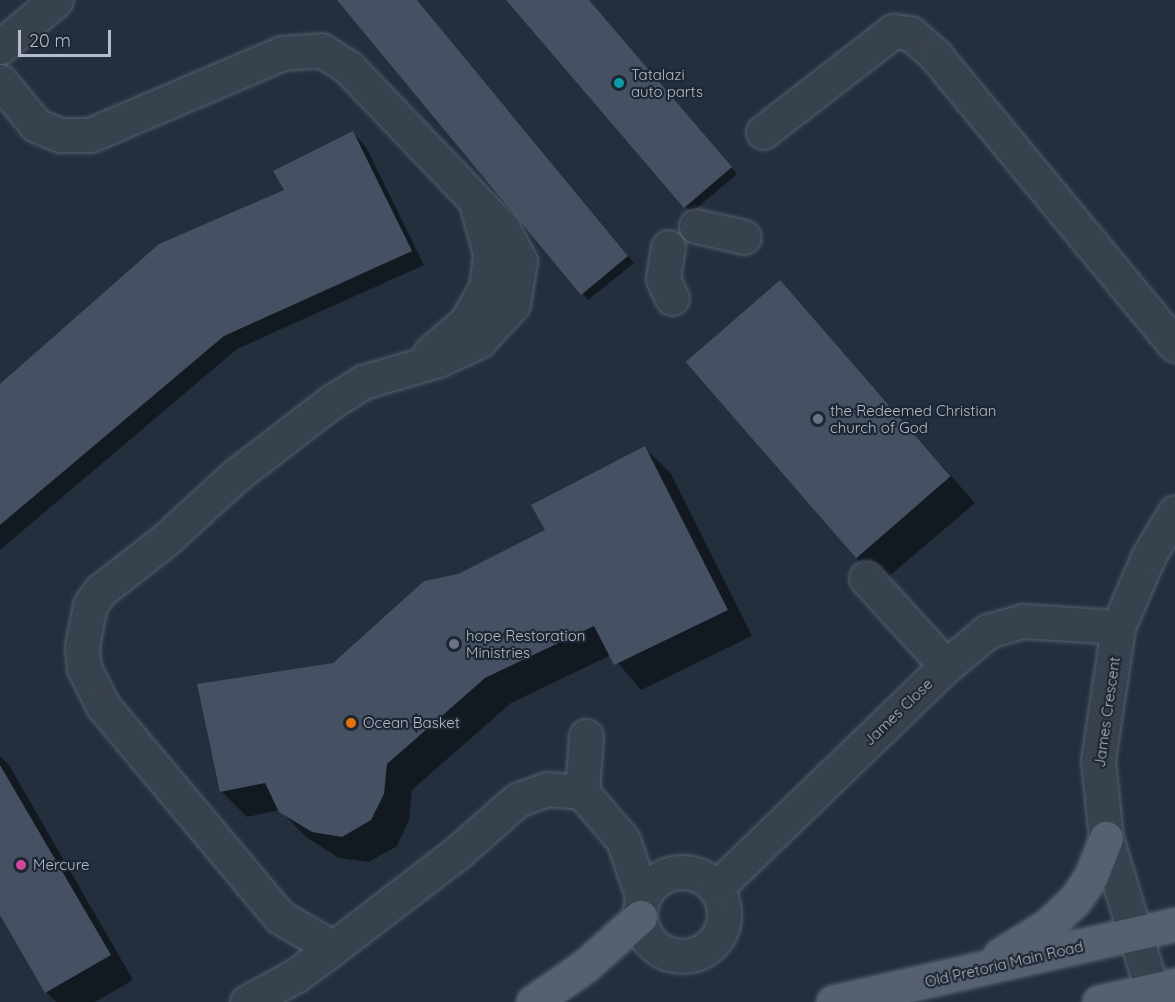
<!DOCTYPE html>
<style>
body{margin:0}
#map{position:relative;width:1175px;height:1002px;overflow:hidden;background:#242f3e;font-family:Quicksand,sans-serif}
div>[style]{position:absolute}
.shadow>*{inset:0;background:#0007}
.building>*{inset:0;background:#455162;transform-origin:0 0}
.roads{filter:drop-shadow(0 0 2px #565f6c) drop-shadow(0 0 2px #565f6c)}
.minor>*{height:33px;margin:-16.5px;padding:0 16.5px;transform-origin:16.5px;border-radius:16.5px;background:#38414e}
.minor>.ring{margin:-16.5px;padding:0;box-sizing:content-box;background:none;border:33px solid #38414e;border-radius:50%}
.major>*{height:33px;margin:-16.5px;padding:0 16.5px;transform-origin:16.5px;border-radius:16.5px;background:#56606e}
.dots>*{width:16px;height:16px;translate:-50% -50%;box-sizing:border-box;border:3px solid #1d2633;border-radius:50%}
span{translate:-50% -50%;white-space:nowrap;text-align:center;line-height:1.15;-webkit-text-stroke:4.5px #1d2633;paint-order:stroke}
.poi-label{font-size:15px;color:#b4bcc9}
.left{translate:0 -50%;text-align:left}
.street-label{font-size:15px;color:#b4bcc9}
.scale{position:absolute;left:18px;top:30px;width:93px;height:27px;box-sizing:border-box;border:3px solid #b4bcc9;border-top:0;padding-left:8px;font-size:18px;line-height:21px;white-space:nowrap;color:#b4bcc9;-webkit-text-stroke:4px #1d2633;paint-order:stroke}
</style>
<div id="map">
<div class="shadow">
<i style="clip-path:polygon(339px 0,417px 0,634px 263px,588px 300px)"></i>
<i style="clip-path:polygon(508px 0,588px 0,737px 174px,691px 213px)"></i>
<i style="clip-path:polygon(353px 133px,366px 147px,424px 265px,237px 349px,0 550px,0 386px,286px 190px)"></i>
<i style="clip-path:polygon(780px 282px,975px 503px,881px 583px,856px 558px)"></i>
<i style="clip-path:polygon(645px 448px,671px 474px,752px 636px,641px 690px,611px 655px,511px 703px,412px 790px,409px 820px,397px 846px,369px 862px,339px 858px,306px 837px,280px 810px,247px 817px,221px 791px,333px 664px,458px 575px,547px 531px)"></i>
<i style="clip-path:polygon(0 756px,9px 765px,133px 980px,95px 1002px,56px 1002px,46px 992px,0 912px)"></i>
</div>
<div class="building">
<i style="clip-path:polygon(337px 0,417px 0,628px 256px,581px 295px)"></i>
<i style="clip-path:polygon(506px 0,589px 0,732px 167px,684px 208px)"></i>
<i style="clip-path:polygon(353px 131px,412px 251px,224px 336px,0 525px,0 384px,159px 244px,284px 190px,273px 171px)"></i>
<i style="left:780px;top:280px;width:260px;height:125px;rotate:49deg"></i>
<i style="clip-path:polygon(645px 446px,728px 610px,614px 665px,594px 626px,485px 678px,387px 764px,384px 794px,371px 820px,342px 837px,312px 832px,279px 812px,265px 783px,220px 792px,197px 684px,333px 663px,424px 581px,458px 574px,545px 530px,531px 505px)"></i>
<i style="clip-path:polygon(0 765px,111px 955px,45px 993px,0 915px)"></i>
</div>
<div class="roads">
<div class="minor">
<i style="left:0;top:47px;width:73px;rotate:-40deg"></i>
<i style="left:0;top:81px;width:57px;rotate:50.7deg"></i>
<i style="left:36px;top:125px;width:26px;rotate:23deg"></i>
<i style="left:60px;top:135px;width:30px"></i>
<i style="left:90px;top:135px;width:209px;rotate:-23.1deg"></i>
<i style="left:282px;top:53px;width:39px;rotate:-4deg"></i>
<i style="left:321px;top:50px;width:32px;rotate:32deg"></i>
<i style="left:348px;top:67px;width:224px;rotate:46.3deg"></i>
<i style="left:503px;top:229px;width:36px;rotate:62deg"></i>
<i style="left:520px;top:261px;width:44px;rotate:99.2deg"></i>
<i style="left:513px;top:304px;width:50px;rotate:132.6deg"></i>
<i style="left:479px;top:341px;width:45px;rotate:155.1deg"></i>
<i style="left:438px;top:360px;width:78px;rotate:163.7deg"></i>
<i style="left:363px;top:382px;width:38px;rotate:148deg"></i>
<i style="left:331px;top:402px;width:121px;rotate:142.4deg"></i>
<i style="left:235px;top:476px;width:96px;rotate:137.5deg"></i>
<i style="left:164px;top:541px;width:81px;rotate:142deg"></i>
<i style="left:100px;top:591px;width:17px;rotate:126deg"></i>
<i style="left:90px;top:605px;width:43px;rotate:100.8deg"></i>
<i style="left:82px;top:647px;width:21px;rotate:85deg"></i>
<i style="left:84px;top:668px;width:42px;rotate:63.4deg"></i>
<i style="left:103px;top:706px;width:275px;rotate:50deg"></i>
<i style="left:280px;top:917px;width:61px;rotate:30.3deg"></i>
<i style="left:333px;top:948px;width:158px;rotate:-37.5deg"></i>
<i style="left:458px;top:852px;width:79px;rotate:-41.4deg"></i>
<i style="left:517px;top:800px;width:32px;rotate:-20deg"></i>
<i style="left:547px;top:789px;width:35px;rotate:5deg"></i>
<i style="left:763px;top:132px;width:165px;rotate:-37.8deg"></i>
<i style="left:893px;top:31px;width:17px;rotate:7deg"></i>
<i style="left:910px;top:33px;width:33px;rotate:41deg"></i>
<i style="left:935px;top:55px;width:376px;rotate:50.4deg"></i>
<i style="left:696px;top:226px;width:49px;rotate:12.9deg"></i>
<i style="left:668px;top:247px;width:32px;rotate:99deg"></i>
<i style="left:663px;top:279px;width:21px;rotate:65deg"></i>
<i style="left:430px;top:353px;width:48px;rotate:-40.7deg"></i>
<i style="left:466px;top:322px;width:39px;rotate:-60deg"></i>
<i style="left:486px;top:288px;width:35px;rotate:-83deg"></i>
<i style="left:490px;top:253px;width:49px;rotate:-105.5deg"></i>
<i style="left:866px;top:578px;width:119px;rotate:47.7deg"></i>
<i style="left:586px;top:736px;width:56px;rotate:94.1deg"></i>
<i style="left:582px;top:792px;width:63px;rotate:49.5deg"></i>
<i style="left:623px;top:840px;width:61px;rotate:71deg"></i>
<i class="ring" style="left:640px;top:872px;width:51px;height:51px"></i>
<i style="left:716px;top:888px;width:320px;rotate:-44deg"></i>
<i style="left:946px;top:666px;width:55px;rotate:-39.8deg"></i>
<i style="left:988px;top:631px;width:35px;rotate:-16deg"></i>
<i style="left:1022px;top:621px;width:96px;rotate:3.6deg"></i>
<i style="left:1152px;top:990px;width:159px;rotate:-106.8deg"></i>
<i style="left:1106px;top:838px;width:78px;rotate:-95.9deg"></i>
<i style="left:1098px;top:760px;width:134px;rotate:-81.4deg"></i>
<i style="left:1118px;top:627px;width:78px;rotate:-66.7deg"></i>
<i style="left:1149px;top:555px;width:50px;rotate:-58.8deg"></i>
<i style="left:247px;top:1002px;width:55px;rotate:-28.4deg"></i>
<i style="left:295px;top:976px;width:47px;rotate:-36.4deg"></i>
</div>
<div class="major">
<i style="left:1000px;top:955px;width:55px;rotate:-31.7deg"></i>
<i style="left:1047px;top:926px;width:38px;rotate:-43deg"></i>
<i style="left:1075px;top:900px;width:29px;rotate:-56deg"></i>
<i style="left:1091px;top:876px;width:41px;rotate:-68.5deg"></i>
<i style="left:533px;top:1002px;width:63px;rotate:-34.7deg"></i>
<i style="left:585px;top:966px;width:74px;rotate:-41.7deg"></i>
<i style="left:833px;top:1002px;width:351px;rotate:-12.8deg"></i>
<i style="left:1099px;top:1002px;width:78px;rotate:-12.6deg"></i>
</div>
</div>
<div class="dots">
<i style="left:619px;top:83px;background:#0f9aa8"></i>
<i style="left:818px;top:419px;background:#6b7280"></i>
<i style="left:454px;top:644px;background:#6b7280"></i>
<i style="left:351px;top:723px;background:#e8710a"></i>
<i style="left:21px;top:865px;background:#d1479c"></i>
</div>
<div class="poi-label">
<span class="left" style="left:631px;top:83px">Tatalazi<br>auto parts</span>
<span class="left" style="left:830px;top:419px">the Redeemed Christian<br>church of God</span>
<span class="left" style="left:466px;top:644px">hope Restoration<br>Ministries</span>
<span class="left" style="left:363px;top:723px">Ocean Basket</span>
<span class="left" style="left:33px;top:865px">Mercure</span>
</div>
<div class="street-label">
<span style="left:898px;top:712px;rotate:-44deg">James Close</span>
<span style="left:1107px;top:712px;rotate:-82deg">James Crescent</span>
<span style="left:1004px;top:964px;rotate:-13deg">Old Pretoria Main Road</span>
</div>
<div class="scale">20 m</div>
</div>
